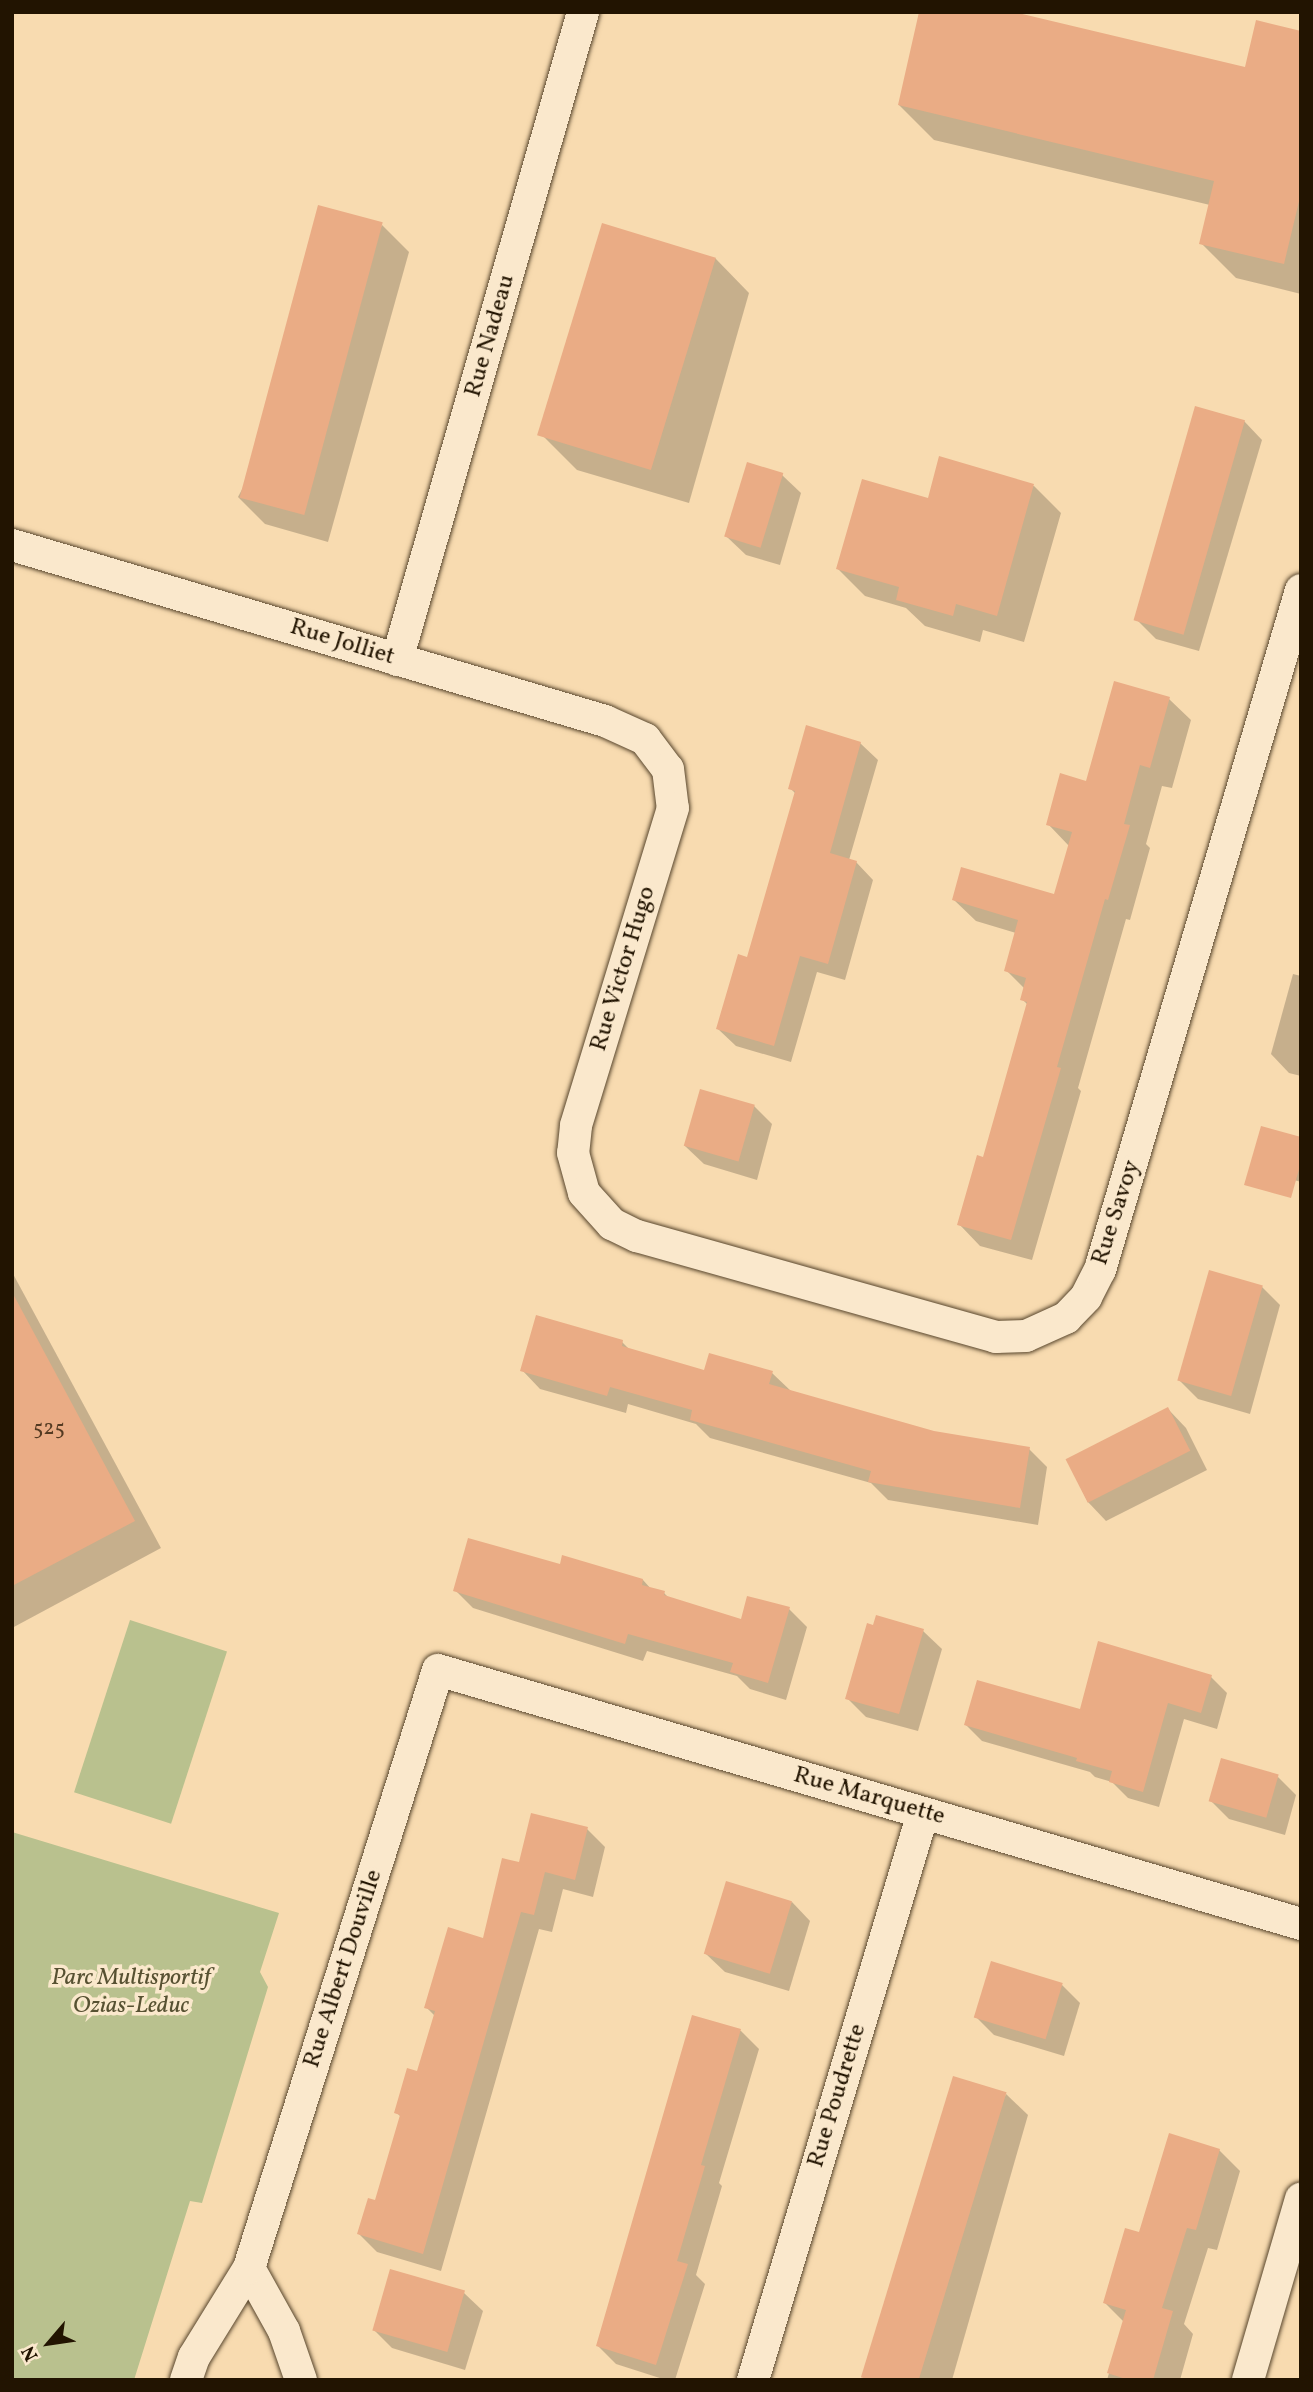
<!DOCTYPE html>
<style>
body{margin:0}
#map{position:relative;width:1313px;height:2392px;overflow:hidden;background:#f8dbb0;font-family:Vollkorn,serif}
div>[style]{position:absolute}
.green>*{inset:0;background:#b9c18e;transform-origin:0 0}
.shadow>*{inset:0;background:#0003}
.building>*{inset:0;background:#eaac85;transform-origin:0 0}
.roads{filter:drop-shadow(0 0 2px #58462d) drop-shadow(0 0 2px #58462d)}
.street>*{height:32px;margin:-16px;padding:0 16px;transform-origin:16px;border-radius:16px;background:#fae8cc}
span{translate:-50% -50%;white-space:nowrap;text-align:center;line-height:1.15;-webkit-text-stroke:7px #fae8cc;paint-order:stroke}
.number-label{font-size:21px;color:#543a22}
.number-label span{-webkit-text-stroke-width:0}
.street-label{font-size:24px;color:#221401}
.park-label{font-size:24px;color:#575132;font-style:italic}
.frame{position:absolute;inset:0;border:14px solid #221401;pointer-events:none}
.north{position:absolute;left:14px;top:2308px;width:70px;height:70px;-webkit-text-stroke:5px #fae8cc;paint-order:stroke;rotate:241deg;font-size:19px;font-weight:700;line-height:28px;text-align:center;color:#221401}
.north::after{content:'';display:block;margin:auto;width:24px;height:32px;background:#221401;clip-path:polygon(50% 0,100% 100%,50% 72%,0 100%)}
</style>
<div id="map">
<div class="green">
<i style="left:130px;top:1620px;width:102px;height:181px;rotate:18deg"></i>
<i style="clip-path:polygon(12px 1832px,279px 1913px,260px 1972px,268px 1987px,202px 2203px,190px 2201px,134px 2380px,12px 2380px)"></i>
</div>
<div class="shadow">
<i style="clip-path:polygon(1301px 33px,1301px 294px,1236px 278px,1201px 243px,1210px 205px,934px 140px,899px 105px,1246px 69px)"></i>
<i style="clip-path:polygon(382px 225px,409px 252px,328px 542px,265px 524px,238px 497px)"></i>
<i style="clip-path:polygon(715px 258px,749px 293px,689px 503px,577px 470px,542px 435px)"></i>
<i style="clip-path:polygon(1244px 421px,1262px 440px,1199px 651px,1156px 639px,1137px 620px)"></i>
<i style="clip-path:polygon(782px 475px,801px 493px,780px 565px,746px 555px,727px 537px)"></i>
<i style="clip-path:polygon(1034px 486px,1061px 513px,1024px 642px,983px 630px,980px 642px,925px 626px,906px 608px,865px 596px,838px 569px,929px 500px)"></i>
<i style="clip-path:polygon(1169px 699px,1191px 720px,1172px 788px,1162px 786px,1146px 844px,1150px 848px,1130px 920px,1126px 919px,1078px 1088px,1081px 1091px,1032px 1260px,980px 1246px,959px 1224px,985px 1159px,1028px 1005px,1022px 999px,1025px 989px,1006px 970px,1016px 933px,976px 921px,954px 900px,1055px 896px,1069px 846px,1048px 824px)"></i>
<i style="clip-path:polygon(860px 743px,878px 760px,849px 860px,856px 862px,873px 880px,845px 980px,817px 972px,791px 1062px,736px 1046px,718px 1029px,748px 959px,796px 794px,790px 788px)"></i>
<i style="clip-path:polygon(1293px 974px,1301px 976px,1301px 1076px,1289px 1073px,1271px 1054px)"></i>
<i style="clip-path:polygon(754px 1106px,772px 1124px,757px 1180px,704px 1164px,685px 1146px)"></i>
<i style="clip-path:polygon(1301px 1139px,1301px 1182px,1273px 1174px)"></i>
<i style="clip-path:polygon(12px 1272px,161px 1548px,12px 1628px)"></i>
<i style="clip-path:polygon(1262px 1287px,1280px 1305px,1250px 1414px,1198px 1399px,1180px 1381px)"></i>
<i style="clip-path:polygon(622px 1342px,630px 1350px,705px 1372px,772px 1373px,792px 1392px,934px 1433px,1029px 1449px,1047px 1467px,1038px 1525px,888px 1500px,871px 1483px,710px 1438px,696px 1424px,628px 1404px,626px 1413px,540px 1389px,522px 1370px)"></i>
<i style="clip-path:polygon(1168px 1409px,1186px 1428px,1207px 1470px,1106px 1521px,1088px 1502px,1067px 1460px)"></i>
<i style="clip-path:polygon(561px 1566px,643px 1580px,652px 1590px,664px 1593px,670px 1599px,742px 1621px,789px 1609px,807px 1627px,786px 1700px,750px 1689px,737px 1676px,647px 1651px,643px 1661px,473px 1608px,455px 1590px)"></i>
<i style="clip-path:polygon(875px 1627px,923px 1631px,942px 1649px,918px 1731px,866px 1717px,847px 1698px)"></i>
<i style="clip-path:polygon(1211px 1677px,1227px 1693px,1217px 1729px,1184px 1719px,1159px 1807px,1128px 1798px,1112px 1782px,1095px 1777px,1090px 1772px,982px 1741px,966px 1725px,1081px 1711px)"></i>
<i style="clip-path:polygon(1278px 1777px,1296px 1795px,1285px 1835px,1229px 1819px,1211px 1801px)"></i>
<i style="clip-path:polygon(587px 1829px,605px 1847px,593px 1897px,563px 1889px,552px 1932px,539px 1929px,441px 2271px,377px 2252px,359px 2234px,376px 2202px,401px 2117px,396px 2112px,419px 2073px,436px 2017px,426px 2007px,485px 1940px,521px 1864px)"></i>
<i style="clip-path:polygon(792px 1902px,810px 1921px,789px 1991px,725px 1972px,706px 1954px)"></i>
<i style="clip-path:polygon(1062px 1985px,1080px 2003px,1064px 2056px,994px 2035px,976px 2017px)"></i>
<i style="clip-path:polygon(693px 2017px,741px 2031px,759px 2049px,719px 2183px,722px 2186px,696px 2275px,705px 2284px,675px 2380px,666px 2380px,616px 2364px,598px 2346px)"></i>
<i style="clip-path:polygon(1006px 2094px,1028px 2115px,952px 2380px,869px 2380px)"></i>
<i style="clip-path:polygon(1219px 2150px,1240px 2171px,1217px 2250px,1208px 2248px,1184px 2324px,1193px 2334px,1180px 2380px,1107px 2380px,1124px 2322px,1105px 2303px,1140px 2234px)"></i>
<i style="clip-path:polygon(464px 2293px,483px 2311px,465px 2370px,392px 2348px,374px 2330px)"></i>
</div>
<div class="building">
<i style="clip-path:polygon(919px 12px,1014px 12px,1245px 67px,1256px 20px,1301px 31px,1301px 193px,1284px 264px,1199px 244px,1214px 181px,898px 105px)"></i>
<i style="left:318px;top:205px;width:67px;height:303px;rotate:15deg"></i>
<i style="left:602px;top:223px;width:119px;height:222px;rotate:17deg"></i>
<i style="left:1195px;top:406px;width:52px;height:223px;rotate:16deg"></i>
<i style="clip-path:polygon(939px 456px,1034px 484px,997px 616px,956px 604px,953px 616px,896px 600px,899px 587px,836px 569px,862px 479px,928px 498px)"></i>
<i style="left:747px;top:462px;width:38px;height:78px;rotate:17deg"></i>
<i style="clip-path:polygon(1114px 681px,1170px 697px,1150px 768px,1140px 765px,1124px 824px,1130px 825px,1108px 900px,1105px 899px,1057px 1067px,1061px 1068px,1011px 1240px,957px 1225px,977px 1155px,983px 1157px,1027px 1002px,1020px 1000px,1026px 978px,1004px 971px,1018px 920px,952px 900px,961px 867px,1054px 894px,1072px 832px,1046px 825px,1060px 773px,1086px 781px)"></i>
<i style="clip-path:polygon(806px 725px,861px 742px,830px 853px,857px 861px,828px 964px,800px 956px,774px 1046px,716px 1029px,738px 954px,747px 957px,795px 791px,788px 789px)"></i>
<i style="left:700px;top:1089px;width:57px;height:59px;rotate:16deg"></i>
<i style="clip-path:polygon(1261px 1126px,1301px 1137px,1301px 1162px,1291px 1198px,1244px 1185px)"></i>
<i style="left:1209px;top:1270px;width:56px;height:115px;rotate:16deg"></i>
<i style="clip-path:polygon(12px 1292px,135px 1521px,12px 1586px)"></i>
<i style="clip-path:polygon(536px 1315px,623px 1340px,622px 1346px,704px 1370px,709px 1353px,773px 1371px,769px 1384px,934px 1431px,1030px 1447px,1020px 1508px,868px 1482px,871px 1471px,690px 1420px,692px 1410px,610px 1387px,607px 1396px,520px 1371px)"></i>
<i style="left:1168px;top:1407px;width:49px;height:115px;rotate:63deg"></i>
<i style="clip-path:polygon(468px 1538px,560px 1564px,562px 1555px,643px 1579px,642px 1585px,665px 1591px,664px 1595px,741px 1619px,747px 1596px,790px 1607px,768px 1683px,730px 1672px,733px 1663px,628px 1634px,625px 1644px,453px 1591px)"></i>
<i style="clip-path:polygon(876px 1615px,924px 1629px,899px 1714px,845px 1699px,867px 1623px,873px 1625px)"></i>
<i style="clip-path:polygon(1098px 1641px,1212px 1675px,1201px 1713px,1168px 1703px,1143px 1792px,1109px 1782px,1112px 1771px,1076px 1761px,1077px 1758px,964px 1725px,977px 1680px,1080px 1709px)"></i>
<i style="left:1221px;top:1758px;width:60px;height:45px;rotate:16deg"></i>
<i style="clip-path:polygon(531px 1813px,588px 1827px,575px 1880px,545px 1872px,534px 1915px,521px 1912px,423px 2254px,357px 2234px,368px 2198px,375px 2200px,400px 2115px,394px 2113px,407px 2068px,417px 2071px,435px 2011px,424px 2008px,448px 1927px,483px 1938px,502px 1858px,519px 1862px)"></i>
<i style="left:726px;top:1881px;width:69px;height:76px;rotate:17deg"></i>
<i style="left:991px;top:1961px;width:75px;height:59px;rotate:17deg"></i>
<i style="clip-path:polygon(692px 2015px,741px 2029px,701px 2165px,705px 2166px,677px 2261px,688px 2264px,656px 2365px,596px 2346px)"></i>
<i style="left:953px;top:2076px;width:56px;height:315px;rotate:17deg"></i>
<i style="clip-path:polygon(1169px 2133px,1220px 2149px,1196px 2230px,1187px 2228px,1162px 2308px,1173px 2311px,1153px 2380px,1129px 2380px,1107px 2373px,1126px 2310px,1103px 2303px,1125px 2228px,1139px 2232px)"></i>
<i style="left:390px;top:2269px;width:78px;height:64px;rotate:16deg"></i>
</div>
<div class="roads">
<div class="street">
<i style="left:12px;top:545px;width:619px;rotate:16.53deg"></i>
<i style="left:605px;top:721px;width:44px;rotate:24.2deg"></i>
<i style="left:645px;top:739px;width:38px;rotate:53deg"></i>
<i style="left:668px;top:769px;width:39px;rotate:83deg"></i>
<i style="left:673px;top:808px;width:332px;rotate:107deg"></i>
<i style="left:576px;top:1126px;width:27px;rotate:96deg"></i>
<i style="left:573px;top:1153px;width:41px;rotate:74.6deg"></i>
<i style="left:584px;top:1193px;width:42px;rotate:47.9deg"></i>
<i style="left:612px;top:1224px;width:28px;rotate:26deg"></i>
<i style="left:637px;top:1236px;width:373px;rotate:15.7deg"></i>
<i style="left:996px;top:1337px;width:30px;rotate:-2deg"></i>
<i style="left:1026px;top:1336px;width:44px;rotate:-24.2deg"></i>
<i style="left:1066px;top:1318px;width:29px;rotate:-46deg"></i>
<i style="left:1086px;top:1297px;width:30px;rotate:-63deg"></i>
<i style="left:1100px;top:1270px;width:709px;rotate:-73.53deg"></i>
<i style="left:397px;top:660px;width:674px;rotate:-73.98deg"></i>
<i style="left:249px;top:2268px;width:72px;rotate:60.9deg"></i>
<i style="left:284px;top:2331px;width:52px;rotate:70.9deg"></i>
<i style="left:186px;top:2380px;width:24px;rotate:-71deg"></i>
<i style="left:194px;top:2357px;width:105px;rotate:-58.3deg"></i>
<i style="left:249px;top:2268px;width:627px;rotate:-72.46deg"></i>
<i style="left:438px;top:1670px;width:900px;rotate:16.4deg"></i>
<i style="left:753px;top:2380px;width:592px;rotate:-73.31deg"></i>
<i style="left:1248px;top:2380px;width:189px;rotate:-73.7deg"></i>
</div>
</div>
<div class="number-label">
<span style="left:49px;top:1429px">525</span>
</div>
<div class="street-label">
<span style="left:491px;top:336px;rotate:-74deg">Rue Nadeau</span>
<span style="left:342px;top:643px;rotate:17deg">Rue Jolliet</span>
<span style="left:624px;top:969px;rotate:-73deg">Rue Victor Hugo</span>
<span style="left:1117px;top:1213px;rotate:-72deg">Rue Savoy</span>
<span style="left:869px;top:1797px;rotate:16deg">Rue Marquette</span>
<span style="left:344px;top:1969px;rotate:-72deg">Rue Albert Douville</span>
<span style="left:838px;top:2096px;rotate:-73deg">Rue Poudrette</span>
</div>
<div class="park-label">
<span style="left:131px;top:1993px">Parc Multisportif<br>Ozias-Leduc</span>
</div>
<div class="frame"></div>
<div class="north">N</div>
</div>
